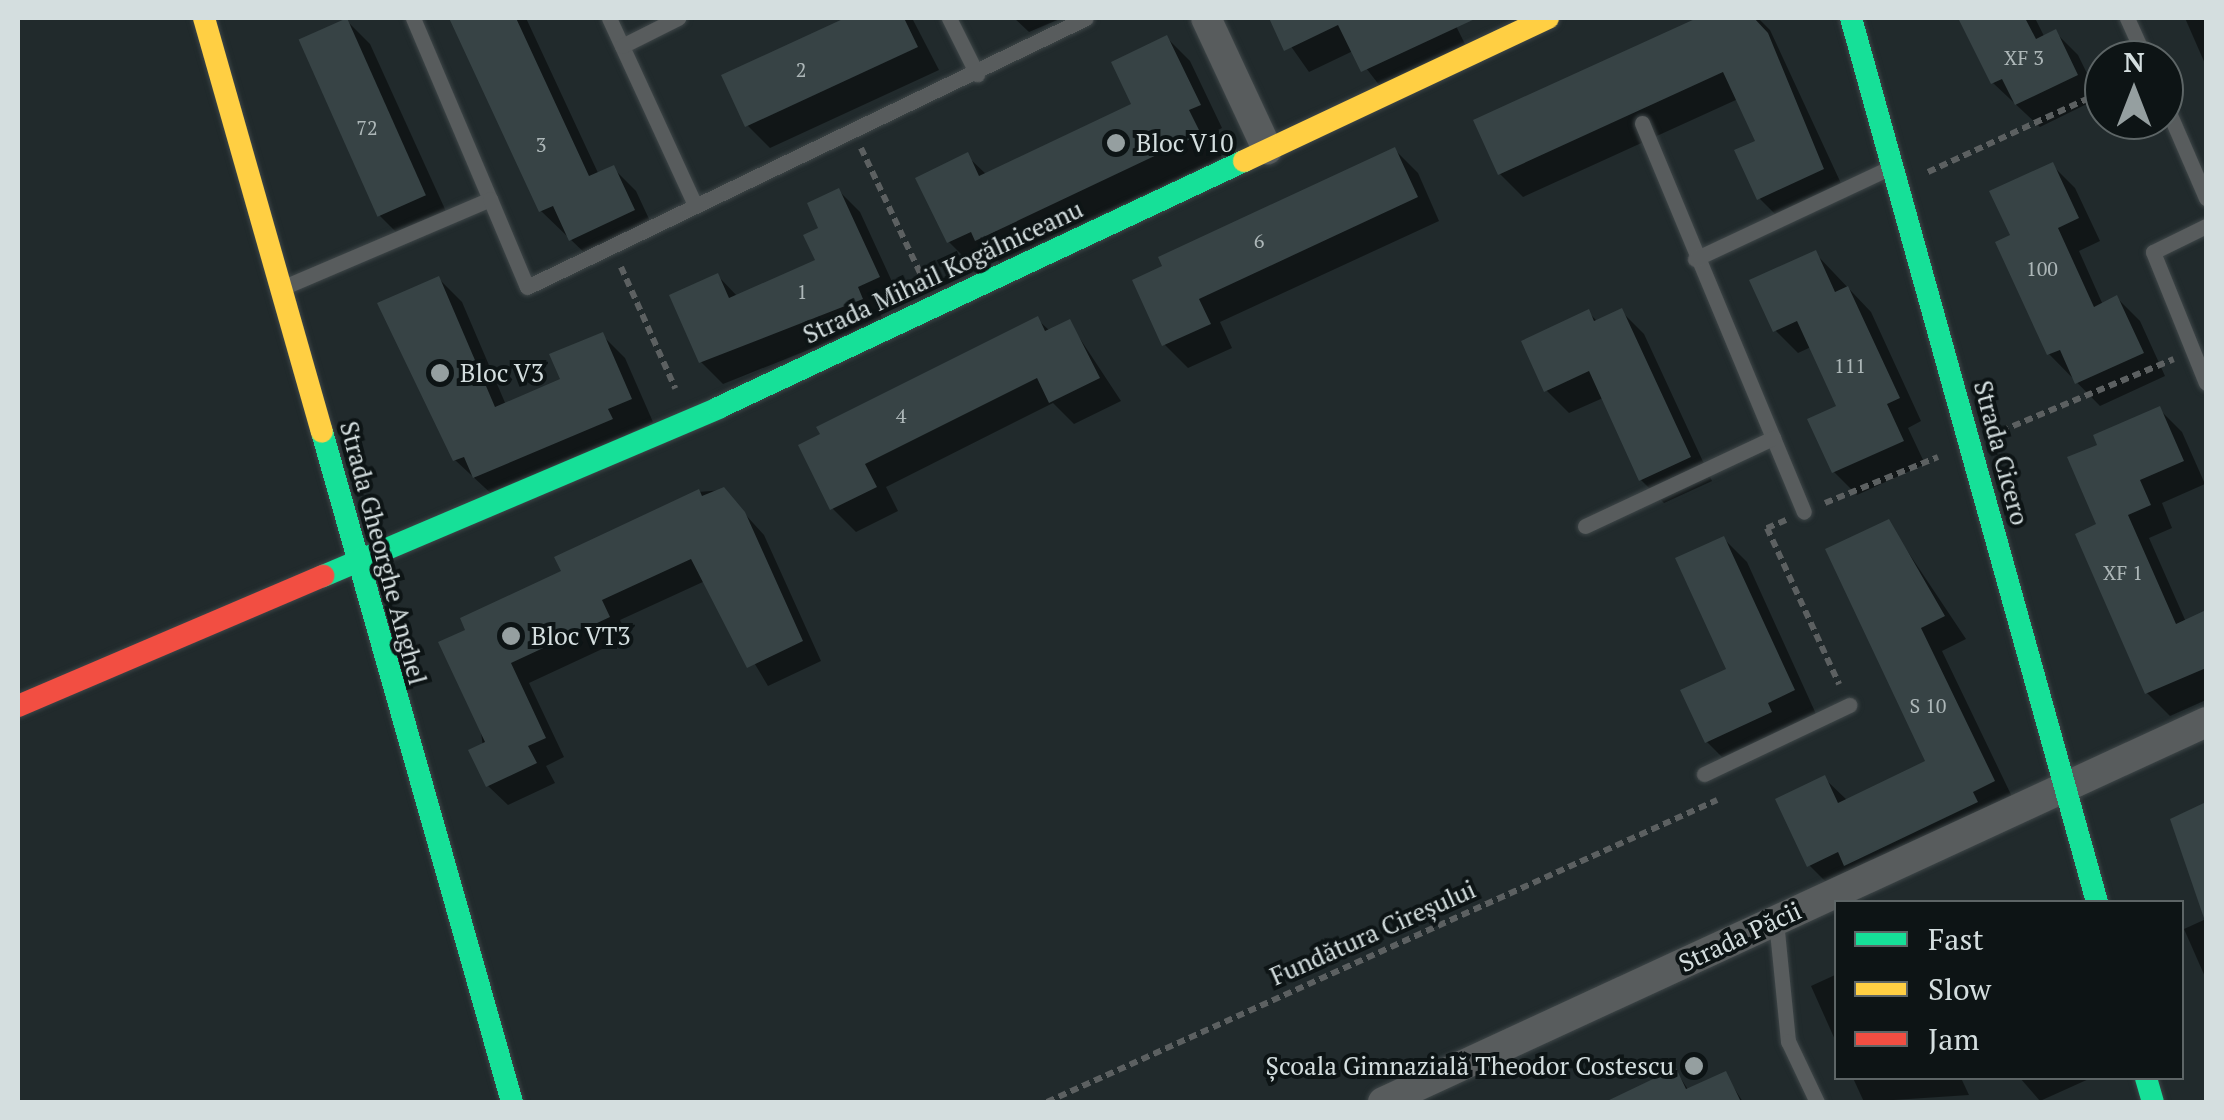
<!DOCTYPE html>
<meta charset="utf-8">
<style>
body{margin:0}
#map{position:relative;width:2224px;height:1120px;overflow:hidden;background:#212a2c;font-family:"PT Serif",serif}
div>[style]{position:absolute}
.shadow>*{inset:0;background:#0007}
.building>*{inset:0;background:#374345;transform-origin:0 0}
.path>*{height:6px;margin-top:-3px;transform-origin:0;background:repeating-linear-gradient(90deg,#5c6061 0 8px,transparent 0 13px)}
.roads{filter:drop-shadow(0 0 2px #3e4648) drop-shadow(0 0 2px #3e4648)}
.lane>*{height:15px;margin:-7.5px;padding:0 7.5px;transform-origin:7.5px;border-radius:7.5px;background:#585c5d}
.street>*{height:30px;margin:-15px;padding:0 15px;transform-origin:15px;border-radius:15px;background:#585c5d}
.fast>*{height:22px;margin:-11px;padding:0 11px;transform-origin:11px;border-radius:11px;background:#16e098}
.slow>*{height:22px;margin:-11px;padding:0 11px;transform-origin:11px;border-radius:11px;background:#ffcf43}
.jam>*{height:22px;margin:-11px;padding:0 11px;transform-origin:11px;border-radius:11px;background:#f24e42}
.dots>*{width:28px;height:28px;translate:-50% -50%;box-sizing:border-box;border:5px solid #0d1415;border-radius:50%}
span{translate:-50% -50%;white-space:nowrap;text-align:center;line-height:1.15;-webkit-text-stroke:8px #0d1415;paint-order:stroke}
.number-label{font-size:20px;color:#adb7b8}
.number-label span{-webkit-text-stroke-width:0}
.poi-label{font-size:25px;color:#d4dedf}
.left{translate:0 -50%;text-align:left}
.right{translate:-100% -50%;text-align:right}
.street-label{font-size:25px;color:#d4dedf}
.frame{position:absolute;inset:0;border:20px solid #d4dedf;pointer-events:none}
.legend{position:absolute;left:1834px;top:900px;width:350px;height:180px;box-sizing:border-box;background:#0d1415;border:2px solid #5d6566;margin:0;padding:12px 18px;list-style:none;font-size:30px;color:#d4dedf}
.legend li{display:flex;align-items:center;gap:20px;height:50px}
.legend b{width:50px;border:2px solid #5d6566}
.north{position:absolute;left:2084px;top:40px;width:100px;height:100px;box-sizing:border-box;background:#0d1415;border:2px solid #5d6566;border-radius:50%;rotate:0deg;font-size:28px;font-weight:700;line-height:40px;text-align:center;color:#d4dedf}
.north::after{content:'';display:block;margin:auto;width:35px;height:45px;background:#959fa0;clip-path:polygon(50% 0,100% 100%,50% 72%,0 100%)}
</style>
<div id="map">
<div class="shadow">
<i style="clip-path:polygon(452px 18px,526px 18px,599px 175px,613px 168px,636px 191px,656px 234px,594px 262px,541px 211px)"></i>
<i style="clip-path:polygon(851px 18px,912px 18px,939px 70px,770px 148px,747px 125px,724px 76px)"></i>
<i style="clip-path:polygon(1014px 18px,1062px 18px,1029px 32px)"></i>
<i style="clip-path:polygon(1271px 18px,1452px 18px,1470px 54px,1386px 94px,1353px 51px,1309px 72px)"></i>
<i style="clip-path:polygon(1703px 18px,1758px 18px,1770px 30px,1845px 192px,1782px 221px,1759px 198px,1758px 142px,1738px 99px,1523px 197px,1500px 174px,1476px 121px)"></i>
<i style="clip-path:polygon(1961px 18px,2035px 18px,2045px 38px,2055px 32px,2078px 55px,2099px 98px,2040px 127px,1993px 83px)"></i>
<i style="clip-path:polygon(2185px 18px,2206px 18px,2206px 66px)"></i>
<i style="clip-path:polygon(347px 21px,370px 44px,449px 218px,403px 239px,380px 216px)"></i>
<i style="clip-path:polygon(1167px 38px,1190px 61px,1222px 128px,1210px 134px,1222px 158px,1000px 263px,993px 255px,972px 265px,949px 242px,967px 156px,987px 175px,1135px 105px)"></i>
<i style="clip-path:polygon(1395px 150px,1418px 173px,1439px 221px,1220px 322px,1232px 348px,1188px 368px,1165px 345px,1135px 281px)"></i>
<i style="clip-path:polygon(2052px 165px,2075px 188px,2100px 241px,2079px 251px,2103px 305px,2117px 298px,2140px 321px,2165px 376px,2100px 406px,2049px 354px,2013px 236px)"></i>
<i style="clip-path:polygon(839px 191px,860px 212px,900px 299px,878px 309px,883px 320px,723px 384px,701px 362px,718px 276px,738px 297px,818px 261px)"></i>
<i style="clip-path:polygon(1815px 253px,1871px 312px,1921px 421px,1908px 428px,1925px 464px,1857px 495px,1834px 472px,1839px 407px,1811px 347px,1798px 353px,1775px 330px)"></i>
<i style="clip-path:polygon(439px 279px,462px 302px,506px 405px,563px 380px,602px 335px,625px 358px,653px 422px,498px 500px,455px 460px)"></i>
<i style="clip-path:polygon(1621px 311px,1644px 334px,1712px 481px,1664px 503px,1641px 480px,1603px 398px,1569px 413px,1546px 390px,1588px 312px,1598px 322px)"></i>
<i style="clip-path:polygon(1037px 319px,1050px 331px,1069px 322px,1121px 401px,1074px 424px,1053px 403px,886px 487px,898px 511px,856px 532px,833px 509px,801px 446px)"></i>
<i style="clip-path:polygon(2159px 409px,2182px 432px,2205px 484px,2162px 503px,2172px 528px,2149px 538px,2186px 622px,2206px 613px,2206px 700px,2170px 716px,2147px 693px,2100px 526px,2100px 446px)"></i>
<i style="clip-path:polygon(723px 490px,764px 535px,821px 661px,768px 686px,705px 581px,620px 620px,628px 637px,529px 683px,564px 757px,546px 766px,555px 783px,508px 805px,488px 786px,468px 631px,698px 492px)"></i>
<i style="clip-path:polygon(1888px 522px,1966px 639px,1942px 651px,2016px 805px,1832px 888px,1809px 865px,1824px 778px,1848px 801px,1929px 763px)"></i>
<i style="clip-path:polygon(1724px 539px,1747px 562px,1816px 714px,1730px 765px,1707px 742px,1729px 670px)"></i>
<i style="clip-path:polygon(2206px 805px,2206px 918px,2173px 820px)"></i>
<i style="clip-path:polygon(2206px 919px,2206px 979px,2184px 929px)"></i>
<i style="clip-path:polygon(1836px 962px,1836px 1042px,1811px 986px,1835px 975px)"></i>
<i style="clip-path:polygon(1676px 1071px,1689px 1091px,1725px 1074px,1743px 1102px,1611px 1102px)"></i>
<i style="clip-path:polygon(1853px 1078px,1961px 1078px,1969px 1095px,1864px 1102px)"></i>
<i style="clip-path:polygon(2020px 1078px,2091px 1078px,2040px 1101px)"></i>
</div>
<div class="building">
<i style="left:347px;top:18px;width:194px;height:53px;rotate:66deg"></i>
<i style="clip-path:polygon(449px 18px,516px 18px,589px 176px,614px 165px,635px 210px,569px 241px,553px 206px,539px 212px)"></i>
<i style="clip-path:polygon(845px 18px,904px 18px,918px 47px,745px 127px,721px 75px)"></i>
<i style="clip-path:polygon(1269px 18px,1477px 18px,1361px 72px,1338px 25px,1284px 51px)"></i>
<i style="clip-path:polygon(1697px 18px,1754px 18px,1768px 33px,1824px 169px,1757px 200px,1734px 150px,1755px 141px,1723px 72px,1498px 175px,1473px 120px)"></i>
<i style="clip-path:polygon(1958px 18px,2025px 18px,2036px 39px,2056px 29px,2078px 75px,2015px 105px,2002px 79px,1991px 84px)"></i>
<i style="clip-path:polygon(1167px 35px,1201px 105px,1189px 110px,1201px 134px,975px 241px,971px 232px,947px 243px,915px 178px,968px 152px,979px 176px,1131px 104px,1111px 62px)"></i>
<i style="clip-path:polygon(1395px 147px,1418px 197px,1199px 299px,1211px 324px,1162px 346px,1132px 280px,1162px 266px,1158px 257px)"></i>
<i style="clip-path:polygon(2053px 162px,2079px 218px,2058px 228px,2094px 307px,2117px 295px,2144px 353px,2075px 384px,2060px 350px,2047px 355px,1995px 242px,2010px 235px,1989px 191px)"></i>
<i style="clip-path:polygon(839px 188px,880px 277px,858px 287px,863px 299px,699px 363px,669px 295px,718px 273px,729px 298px,815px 260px,803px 235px,818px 228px,807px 203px)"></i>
<i style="clip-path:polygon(1816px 250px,1835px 292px,1848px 286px,1900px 398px,1887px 404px,1904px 441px,1832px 473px,1807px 419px,1836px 406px,1797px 321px,1773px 332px,1749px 280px)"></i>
<i style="clip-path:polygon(439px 276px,495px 407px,560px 379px,549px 354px,603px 332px,632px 399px,608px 409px,613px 419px,473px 478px,464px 457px,453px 461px,377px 303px)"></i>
<i style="clip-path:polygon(1622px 308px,1691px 457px,1639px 481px,1589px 371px,1544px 392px,1521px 341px,1589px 309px,1594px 321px)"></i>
<i style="clip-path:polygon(1038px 316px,1045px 331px,1070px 319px,1100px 378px,1049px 403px,1037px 378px,865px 464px,877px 487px,830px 510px,798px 445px,820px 434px,816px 427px)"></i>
<i style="clip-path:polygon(2160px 406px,2184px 461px,2140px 480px,2151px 505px,2128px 515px,2176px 624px,2206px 610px,2206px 668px,2145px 694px,2075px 534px,2096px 524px,2067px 457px,2097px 445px,2093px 435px)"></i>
<i style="clip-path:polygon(724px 487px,745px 512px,803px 641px,747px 668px,691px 559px,602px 600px,610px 617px,511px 663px,546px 738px,528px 746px,537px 763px,486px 787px,468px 750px,485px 742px,438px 642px,465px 630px,460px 618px,561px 571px,554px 557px,699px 489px,702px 496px)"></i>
<i style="clip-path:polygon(1889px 519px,1945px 616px,1921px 628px,1995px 781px,1973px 792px,1978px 802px,1844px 866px,1838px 852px,1807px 867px,1775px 799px,1825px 775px,1838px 803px,1925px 761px,1825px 549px)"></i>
<i style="clip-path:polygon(1724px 536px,1795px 690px,1768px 703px,1772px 712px,1705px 743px,1680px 690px,1726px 669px,1675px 558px)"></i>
<i style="clip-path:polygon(2206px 802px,2206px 924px,2170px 819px)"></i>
<i style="clip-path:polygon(1676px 1068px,1686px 1089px,1726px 1071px,1741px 1102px,1605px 1102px)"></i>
</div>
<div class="path">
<i style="left:861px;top:148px;width:138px;rotate:64.7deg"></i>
<i style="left:1928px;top:172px;width:194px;rotate:-24.7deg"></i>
<i style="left:621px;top:267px;width:133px;rotate:65.9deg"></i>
<i style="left:2001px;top:431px;width:187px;rotate:-22.6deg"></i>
<i style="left:1825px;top:503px;width:122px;rotate:-22.2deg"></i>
<i style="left:1786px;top:520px;width:21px;rotate:157deg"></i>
<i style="left:1767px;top:528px;width:172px;rotate:65.2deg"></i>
<i style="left:1047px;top:1102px;width:735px;rotate:-24.26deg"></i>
</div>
<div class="roads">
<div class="lane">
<i style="left:413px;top:18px;width:197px;rotate:67deg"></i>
<i style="left:609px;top:18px;width:206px;rotate:65.3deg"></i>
<i style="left:949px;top:18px;width:63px;rotate:63.4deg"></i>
<i style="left:2127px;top:18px;width:46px;rotate:65.7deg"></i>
<i style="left:622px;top:46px;width:63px;rotate:-26.6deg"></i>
<i style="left:2164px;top:101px;width:106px;rotate:66.6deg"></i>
<i style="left:1642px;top:123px;width:421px;rotate:67.4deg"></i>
<i style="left:2206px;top:226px;width:59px;rotate:153.9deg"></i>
<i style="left:2153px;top:252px;width:141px;rotate:68deg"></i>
<i style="left:1695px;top:259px;width:214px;rotate:-25.1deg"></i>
<i style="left:284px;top:287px;width:224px;rotate:-23.1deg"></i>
<i style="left:490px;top:199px;width:95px;rotate:67.2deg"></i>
<i style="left:527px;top:287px;width:620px;rotate:-25.7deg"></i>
<i style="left:1585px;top:526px;width:208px;rotate:-25.1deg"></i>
<i style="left:1704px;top:774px;width:161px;rotate:-25.4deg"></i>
<i style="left:1776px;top:921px;width:121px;rotate:84.3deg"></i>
<i style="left:1788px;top:1041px;width:68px;rotate:64.6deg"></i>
</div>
<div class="street">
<i style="left:1206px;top:18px;width:145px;rotate:65deg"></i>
<i style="left:1383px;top:1102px;width:906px;rotate:-24.78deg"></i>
</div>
<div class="fast">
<i style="left:1851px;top:18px;width:918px;rotate:74.45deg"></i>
<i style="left:322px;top:432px;width:696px;rotate:74.17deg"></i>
<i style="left:323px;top:576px;width:429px;rotate:-23deg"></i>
<i style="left:718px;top:408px;width:581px;rotate:-25.15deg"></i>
<i style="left:2146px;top:1078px;width:25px;rotate:74deg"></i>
</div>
<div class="slow">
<i style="left:204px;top:18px;width:430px;rotate:74.1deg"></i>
<i style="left:1244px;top:161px;width:336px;rotate:-25.2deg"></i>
</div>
<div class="jam">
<i style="left:18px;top:706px;width:332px;rotate:-23.1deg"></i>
</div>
</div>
<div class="dots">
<i style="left:1116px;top:143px;background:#959fa0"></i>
<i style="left:440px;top:373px;background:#959fa0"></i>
<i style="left:511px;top:636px;background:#959fa0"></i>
<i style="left:1694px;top:1066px;background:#959fa0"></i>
</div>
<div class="number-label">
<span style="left:2024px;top:57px">XF 3</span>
<span style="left:801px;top:69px">2</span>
<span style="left:367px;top:127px">72</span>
<span style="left:541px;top:144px">3</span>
<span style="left:1259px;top:240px">6</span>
<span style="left:2042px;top:268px">100</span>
<span style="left:802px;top:291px">1</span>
<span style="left:1850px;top:365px">111</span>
<span style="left:901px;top:415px">4</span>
<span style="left:2123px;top:572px">XF 1</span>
<span style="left:1928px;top:705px">S 10</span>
</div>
<div class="poi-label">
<span class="left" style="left:1136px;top:143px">Bloc V10</span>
<span class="left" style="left:460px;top:373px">Bloc V3</span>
<span class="left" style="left:531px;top:636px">Bloc VT3</span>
<span class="right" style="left:1674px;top:1066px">Școala Gimnazială Theodor Costescu</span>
</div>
<div class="street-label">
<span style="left:943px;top:272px;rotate:-25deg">Strada Mihail Kogălniceanu</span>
<span style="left:2001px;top:453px;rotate:75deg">Strada Cicero</span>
<span style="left:383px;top:553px;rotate:75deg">Strada Gheorghe Anghel</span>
<span style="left:1373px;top:933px;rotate:-24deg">Fundătura Cireșului</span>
<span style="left:1740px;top:937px;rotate:-25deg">Strada Păcii</span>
</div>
<div class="frame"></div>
<ul class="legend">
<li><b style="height:12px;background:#16e098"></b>Fast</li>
<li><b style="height:12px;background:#ffcf43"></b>Slow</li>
<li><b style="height:12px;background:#f24e42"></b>Jam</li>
</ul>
<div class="north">N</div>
</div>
